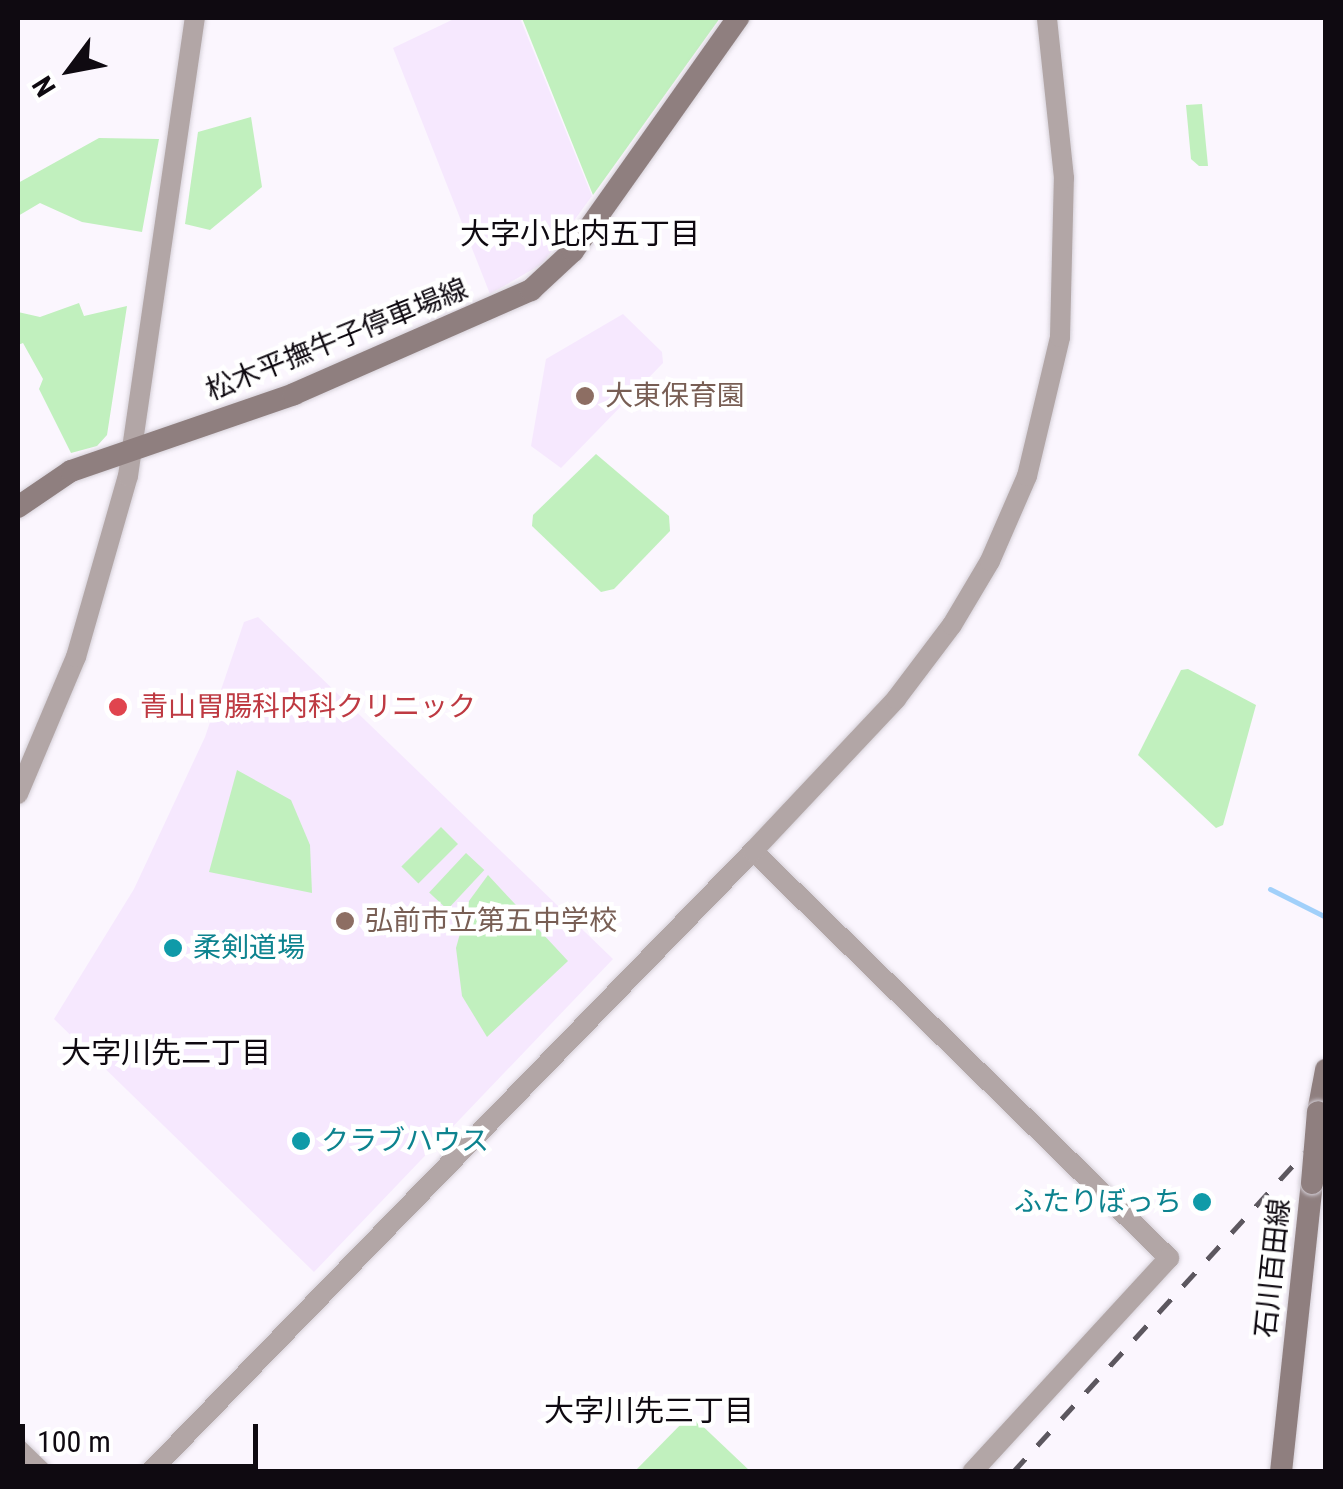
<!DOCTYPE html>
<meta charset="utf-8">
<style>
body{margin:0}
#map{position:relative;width:1343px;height:1489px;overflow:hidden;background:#fbf6fe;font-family:"Roboto Condensed","Noto Sans JP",sans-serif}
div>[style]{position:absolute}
.built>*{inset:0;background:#f6e8fe}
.green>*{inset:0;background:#c1f0be;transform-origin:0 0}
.stream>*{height:5px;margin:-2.5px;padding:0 2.5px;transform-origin:2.5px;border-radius:2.5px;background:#a1d0fa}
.roads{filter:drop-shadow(0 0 2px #d5d0d8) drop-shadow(0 0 2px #d5d0d8)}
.tertiary>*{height:20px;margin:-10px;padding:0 10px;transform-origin:10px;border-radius:10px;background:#b2a6a6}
.secondary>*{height:22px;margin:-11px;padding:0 11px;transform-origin:11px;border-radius:11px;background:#8f7f7f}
.rail>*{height:5px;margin-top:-2.5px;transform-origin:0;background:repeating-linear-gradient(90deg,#5c575f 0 18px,transparent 0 36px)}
.bridges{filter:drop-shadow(0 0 2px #d5d0d8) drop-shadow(0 0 2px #d5d0d8)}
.secondary-bridge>*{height:22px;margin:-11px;padding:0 11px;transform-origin:11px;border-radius:11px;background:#8f7f7f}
.dots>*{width:28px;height:28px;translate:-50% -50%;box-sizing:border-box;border:5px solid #fff;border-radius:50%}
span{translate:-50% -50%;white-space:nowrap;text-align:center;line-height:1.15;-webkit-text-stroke:9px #fff;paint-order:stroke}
.street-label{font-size:28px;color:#0f0a11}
.education-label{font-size:28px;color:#785e54}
.left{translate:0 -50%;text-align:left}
.health-label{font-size:28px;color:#be3a42}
.culture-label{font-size:28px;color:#0d838f}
.right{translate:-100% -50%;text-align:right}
.neighbourhood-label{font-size:30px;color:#0f0a11}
.frame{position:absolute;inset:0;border:20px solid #0f0a11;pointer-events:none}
.north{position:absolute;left:20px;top:20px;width:100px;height:100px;-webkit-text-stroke:8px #fff;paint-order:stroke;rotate:238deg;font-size:28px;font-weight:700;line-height:40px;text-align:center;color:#0f0a11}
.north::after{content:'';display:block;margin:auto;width:35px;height:45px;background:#0f0a11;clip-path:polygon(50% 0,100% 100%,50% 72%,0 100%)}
.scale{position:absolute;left:20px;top:1424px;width:238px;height:45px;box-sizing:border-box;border:5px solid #0f0a11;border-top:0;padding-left:12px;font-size:30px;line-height:35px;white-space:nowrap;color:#0f0a11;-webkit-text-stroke:8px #fff;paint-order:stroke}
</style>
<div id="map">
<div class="built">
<i style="clip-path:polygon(456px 18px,520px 18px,592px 196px,542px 264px,490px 294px,393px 48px)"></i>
<i style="clip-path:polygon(623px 314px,662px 352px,663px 363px,561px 468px,531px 446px,546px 359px)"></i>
<i style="clip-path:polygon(258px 617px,613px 959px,314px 1272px,54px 1019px,134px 889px,205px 737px,244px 622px)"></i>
</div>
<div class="green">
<i style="clip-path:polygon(522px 18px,720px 18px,593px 195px)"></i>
<i style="clip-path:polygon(1202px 104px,1208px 166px,1199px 166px,1191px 159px,1186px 105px)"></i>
<i style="clip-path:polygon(251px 117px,262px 187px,210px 230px,185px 224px,198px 132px)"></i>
<i style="clip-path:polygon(99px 138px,159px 139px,142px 232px,82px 222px,40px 203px,18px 216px,18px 183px)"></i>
<i style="clip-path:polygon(79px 303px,84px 316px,127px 306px,107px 435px,97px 446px,71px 453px,39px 389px,43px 379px,23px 343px,18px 345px,18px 312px,40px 317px)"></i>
<i style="clip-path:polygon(596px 454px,669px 516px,670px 531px,614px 589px,601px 592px,532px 526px,533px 515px)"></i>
<i style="clip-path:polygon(1188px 669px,1256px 705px,1223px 825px,1216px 828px,1138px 755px,1181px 670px)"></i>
<i style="clip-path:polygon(237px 770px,291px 800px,310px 845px,312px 893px,209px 872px)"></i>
<i style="left:441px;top:827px;width:24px;height:56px;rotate:45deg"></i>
<i style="left:466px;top:853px;width:25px;height:54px;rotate:43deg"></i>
<i style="clip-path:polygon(488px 875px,568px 961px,487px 1037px,462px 996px,456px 948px,469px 901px)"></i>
<i style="clip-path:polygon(693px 1417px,750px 1471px,635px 1471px,687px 1418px)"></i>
</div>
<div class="stream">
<i style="left:1270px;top:889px;width:63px;rotate:26.6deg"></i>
</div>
<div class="roads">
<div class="tertiary">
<i style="left:18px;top:794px;width:149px;rotate:-67.1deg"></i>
<i style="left:76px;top:657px;width:188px;rotate:-74deg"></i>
<i style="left:128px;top:476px;width:463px;rotate:-81.7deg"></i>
<i style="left:753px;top:851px;width:582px;rotate:44.37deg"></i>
<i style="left:1169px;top:1258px;width:291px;rotate:132.6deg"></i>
<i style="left:18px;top:1449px;width:33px;rotate:44deg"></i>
<i style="left:150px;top:1472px;width:866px;rotate:-45.84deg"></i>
<i style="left:753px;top:851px;width:209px;rotate:-46.7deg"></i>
<i style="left:896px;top:699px;width:93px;rotate:-52.9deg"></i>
<i style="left:952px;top:625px;width:74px;rotate:-59.3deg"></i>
<i style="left:990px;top:561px;width:93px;rotate:-66.5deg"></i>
<i style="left:1027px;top:476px;width:143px;rotate:-76.6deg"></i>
<i style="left:1060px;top:337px;width:159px;rotate:-88.6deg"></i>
<i style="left:1064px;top:178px;width:161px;rotate:-96.1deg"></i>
</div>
<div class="secondary">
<i style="left:18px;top:507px;width:64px;rotate:-34.2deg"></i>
<i style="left:71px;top:471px;width:236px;rotate:-19deg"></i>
<i style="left:294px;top:394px;width:259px;rotate:-23.7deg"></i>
<i style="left:531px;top:290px;width:57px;rotate:-42.9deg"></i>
<i style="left:573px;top:251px;width:286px;rotate:-54.7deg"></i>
<i style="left:1318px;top:1112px;width:43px;rotate:-79.2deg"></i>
<i style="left:1281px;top:1472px;width:291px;rotate:-83.9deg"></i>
</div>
</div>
<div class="rail">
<i style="left:1013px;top:1472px;width:464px;rotate:-47.6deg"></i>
</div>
<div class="bridges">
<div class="secondary-bridge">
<i style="left:1312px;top:1183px;width:71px;rotate:-85.2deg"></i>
</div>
</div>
<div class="dots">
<i style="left:585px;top:396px;background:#8d6e63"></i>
<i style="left:118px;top:707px;background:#e0444e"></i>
<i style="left:345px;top:921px;background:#8d6e63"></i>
<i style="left:173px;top:948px;background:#0f9aa8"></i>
<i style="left:301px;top:1141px;background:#0f9aa8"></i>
<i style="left:1202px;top:1202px;background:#0f9aa8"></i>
</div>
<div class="street-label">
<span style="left:337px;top:340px;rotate:-22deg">松木平撫牛子停車場線</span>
<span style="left:1273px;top:1268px;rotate:-84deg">石川百田線</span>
</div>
<div class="education-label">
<span class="left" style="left:605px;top:396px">大東保育園</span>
<span class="left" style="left:365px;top:921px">弘前市立第五中学校</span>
</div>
<div class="health-label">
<span class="left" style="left:140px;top:707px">青山胃腸科内科クリニック</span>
</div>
<div class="culture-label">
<span class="left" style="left:193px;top:948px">柔剣道場</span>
<span class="left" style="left:321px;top:1141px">クラブハウス</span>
<span class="right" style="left:1182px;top:1202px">ふたりぼっち</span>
</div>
<div class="neighbourhood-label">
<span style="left:580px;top:234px">大字小比内五丁目</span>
<span style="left:166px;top:1053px">大字川先二丁目</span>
<span style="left:649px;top:1411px">大字川先三丁目</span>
</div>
<div class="frame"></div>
<div class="north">N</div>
<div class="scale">100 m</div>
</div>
